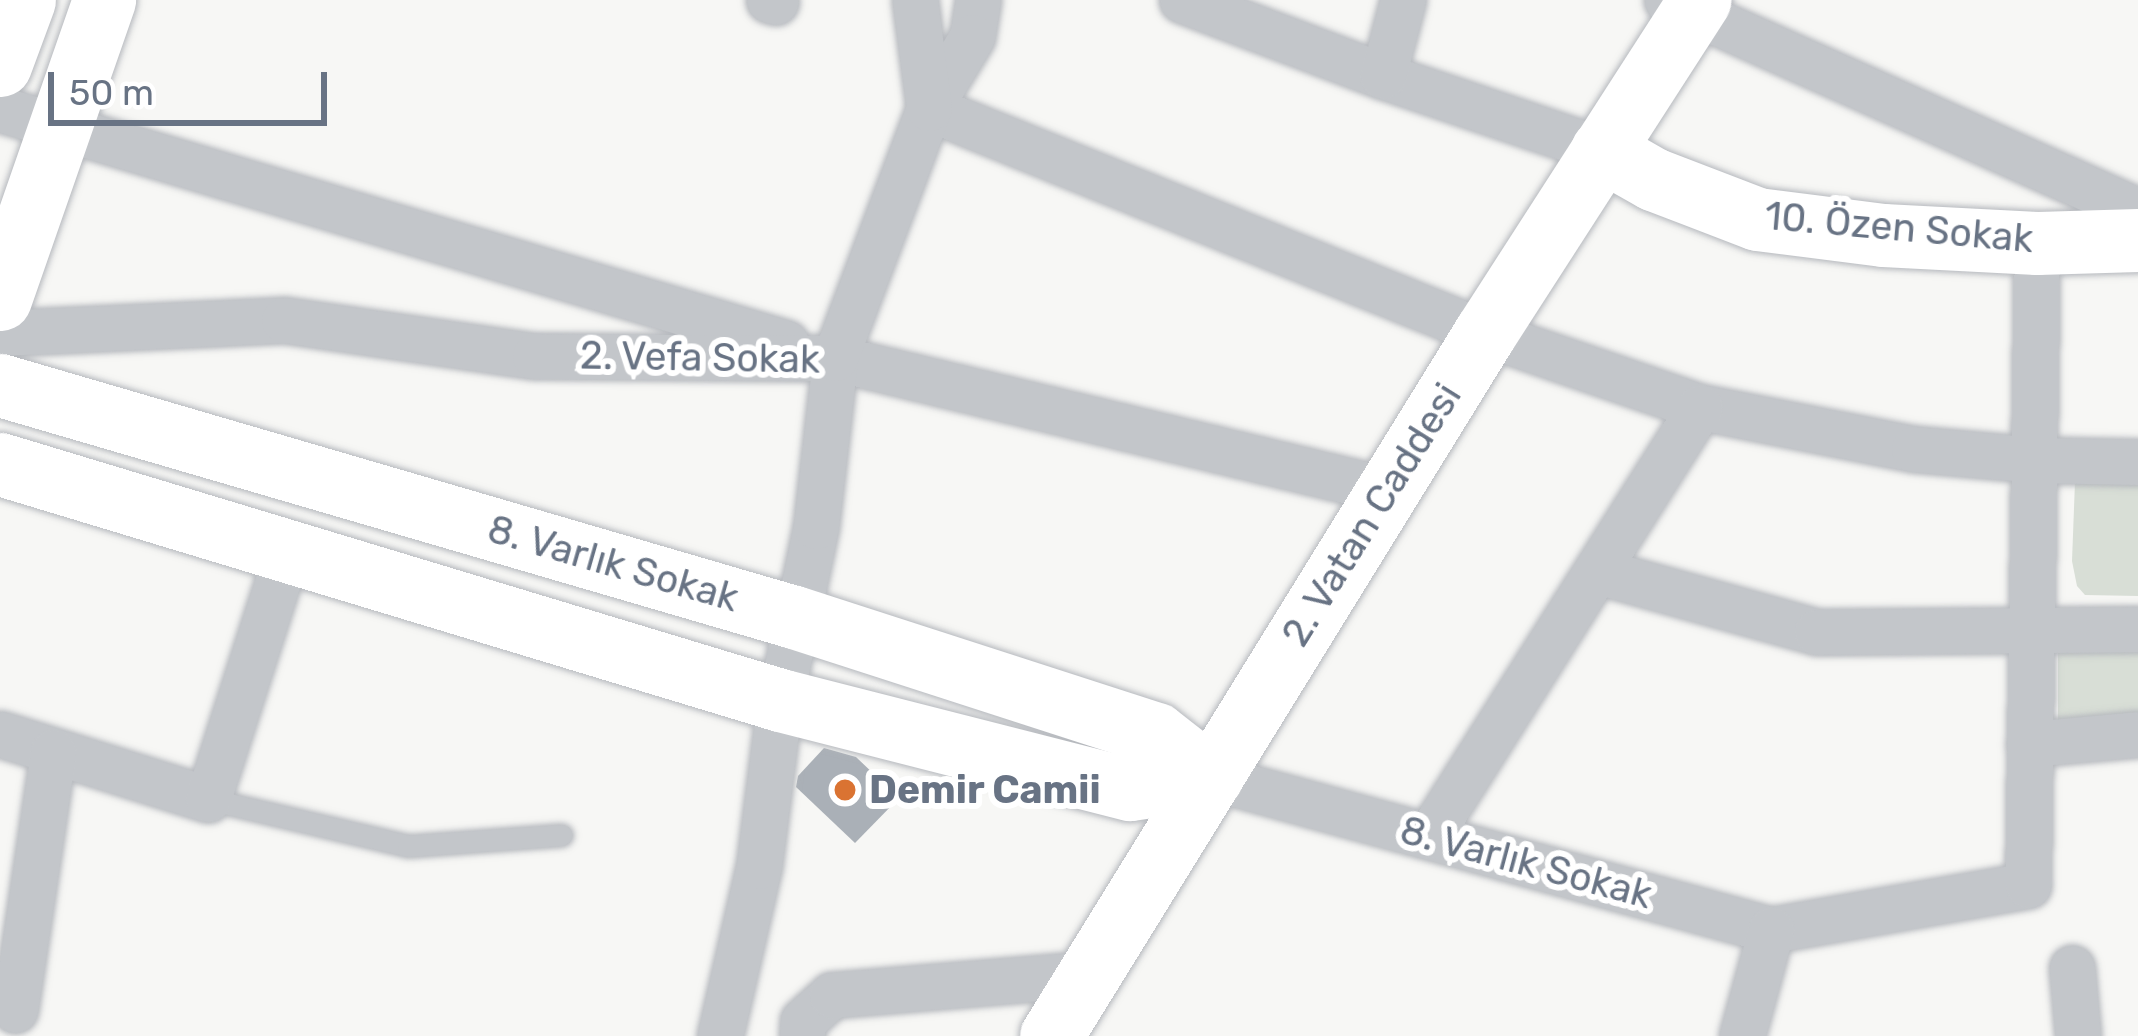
<!DOCTYPE html>
<meta charset="utf-8">
<style>
body{margin:0}
#map{position:relative;width:2138px;height:1036px;overflow:hidden;background:#f7f7f5;font-family:Rubik,sans-serif}
div>[style]{position:absolute}
.green>*{inset:0;background:#d8ded6;transform-origin:0 0}
.building>*{inset:0;background:#aab0b7}
.roads{filter:drop-shadow(0 0 3px #b6b9be) drop-shadow(0 0 3px #b6b9be)}
.lane>*{height:21px;margin:-10.5px;padding:0 10.5px;transform-origin:10.5px;border-radius:10.5px;background:#c3c6ca}
.street>*{height:45px;margin:-22.5px;padding:0 22.5px;transform-origin:22.5px;border-radius:22.5px;background:#c3c6ca}
.secondary>*{height:63px;margin:-31.5px;padding:0 31.5px;transform-origin:31.5px;border-radius:31.5px;background:#fff}
.dots>*{width:33px;height:33px;translate:-50% -50%;box-sizing:border-box;border:6px solid #fff;border-radius:50%}
span{translate:-50% -50%;white-space:nowrap;text-align:center;line-height:1.15;-webkit-text-stroke:12px #fff;paint-order:stroke}
.street-label{font-size:39px;color:#687384}
.poi-label{font-size:39px;color:#687384;font-weight:700}
.left{translate:0 -50%;text-align:left}
.scale{position:absolute;left:48px;top:72px;width:279px;height:54px;box-sizing:border-box;border:6px solid #687384;border-top:0;padding-left:15px;font-size:36px;line-height:42px;white-space:nowrap;color:#687384;-webkit-text-stroke:9px #fff;paint-order:stroke}
</style>
<div id="map">
<div class="green">
<i style="clip-path:polygon(2138px 464px,2138px 596px,2085px 595px,2077px 586px,2072px 561px,2075px 482px)"></i>
<i style="left:2138px;top:651px;width:69px;height:80px;rotate:90deg"></i>
</div>
<div class="building">
<i style="clip-path:polygon(824px 748px,856px 757px,899px 798px,855px 843px,796px 787px,798px 776px)"></i>
</div>
<div class="roads">
<div class="lane">
<i style="left:208px;top:799px;width:205px;rotate:13.2deg"></i>
<i style="left:408px;top:846px;width:154px;rotate:-4.1deg"></i>
</div>
<div class="street">
<i style="left:769px;top:0;width:7px;rotate:16deg"></i>
<i style="left:978px;top:0;width:37px;rotate:99deg"></i>
<i style="left:972px;top:37px;width:83px;rotate:121.2deg"></i>
<i style="left:929px;top:108px;width:600px;rotate:22.03deg"></i>
<i style="left:1485px;top:333px;width:227px;rotate:19deg"></i>
<i style="left:1700px;top:407px;width:218px;rotate:11.1deg"></i>
<i style="left:1914px;top:449px;width:121px;rotate:5.2deg"></i>
<i style="left:2035px;top:460px;width:103px;rotate:1.1deg"></i>
<i style="left:1182px;top:0;width:215px;rotate:20.7deg"></i>
<i style="left:1383px;top:76px;width:231px;rotate:18.7deg"></i>
<i style="left:1667px;top:0;width:516px;rotate:24.13deg"></i>
<i style="left:1383px;top:76px;width:79px;rotate:-75.3deg"></i>
<i style="left:0;top:109px;width:820px;rotate:16.58deg"></i>
<i style="left:0;top:333px;width:284px;rotate:-2.6deg"></i>
<i style="left:284px;top:320px;width:254px;rotate:8.2deg"></i>
<i style="left:535px;top:356px;width:300px;rotate:0.4deg"></i>
<i style="left:835px;top:358px;width:568px;rotate:13.45deg"></i>
<i style="left:1601px;top:572px;width:224px;rotate:15.5deg"></i>
<i style="left:1817px;top:632px;width:321px;rotate:-0.5deg"></i>
<i style="left:0;top:734px;width:218px;rotate:17.4deg"></i>
<i style="left:208px;top:799px;width:262px;rotate:-72.2deg"></i>
<i style="left:2029px;top:744px;width:109px;rotate:-5.2deg"></i>
<i style="left:1211px;top:777px;width:581px;rotate:15.28deg"></i>
<i style="left:1771px;top:930px;width:261px;rotate:-9.9deg"></i>
<i style="left:2028px;top:885px;width:642px;rotate:-89.2deg"></i>
<i style="left:1429px;top:836px;width:507px;rotate:-57.72deg"></i>
<i style="left:2072px;top:968px;width:68px;rotate:85deg"></i>
<i style="left:15px;top:1010px;width:261px;rotate:-81.6deg"></i>
<i style="left:720px;top:1036px;width:174px;rotate:-77.1deg"></i>
<i style="left:759px;top:866px;width:167px;rotate:-82.8deg"></i>
<i style="left:780px;top:700px;width:178px;rotate:-78.3deg"></i>
<i style="left:816px;top:526px;width:169px;rotate:-83.5deg"></i>
<i style="left:835px;top:358px;width:267px;rotate:-69.4deg"></i>
<i style="left:929px;top:108px;width:109px;rotate:-97.4deg"></i>
<i style="left:802px;top:1036px;width:15px;rotate:-86deg"></i>
<i style="left:803px;top:1021px;width:39px;rotate:-42deg"></i>
<i style="left:832px;top:995px;width:257px;rotate:-4.7deg"></i>
<i style="left:1742px;top:1036px;width:110px;rotate:-74.7deg"></i>
</div>
<div class="secondary">
<i style="left:0;top:65px;width:69px;rotate:-69.7deg"></i>
<i style="left:1602px;top:150px;width:59px;rotate:29.6deg"></i>
<i style="left:1653px;top:179px;width:111px;rotate:21deg"></i>
<i style="left:1757px;top:219px;width:127px;rotate:7.2deg"></i>
<i style="left:1883px;top:235px;width:154px;rotate:3deg"></i>
<i style="left:2037px;top:243px;width:101px;rotate:-1.7deg"></i>
<i style="left:0;top:299px;width:317px;rotate:-70.8deg"></i>
<i style="left:0;top:385px;width:827px;rotate:16.29deg"></i>
<i style="left:794px;top:617px;width:380px;rotate:17.9deg"></i>
<i style="left:1156px;top:734px;width:70px;rotate:38deg"></i>
<i style="left:0;top:464px;width:815px;rotate:16.83deg"></i>
<i style="left:780px;top:700px;width:361px;rotate:14.3deg"></i>
<i style="left:1130px;top:789px;width:82px;rotate:-8.4deg"></i>
<i style="left:1051px;top:1036px;width:826px;rotate:-58.31deg"></i>
<i style="left:1485px;top:333px;width:396px;rotate:-57.2deg"></i>
</div>
</div>
<div class="dots">
<i style="left:845px;top:790px;background:#da7332"></i>
</div>
<div class="street-label">
<span style="left:1899px;top:228px;rotate:5deg">10. Özen Sokak</span>
<span style="left:700px;top:358px;rotate:1deg">2. Vefa Sokak</span>
<span style="left:1372px;top:515px;rotate:-58deg">2. Vatan Caddesi</span>
<span style="left:613px;top:564px;rotate:16deg">8. Varlık Sokak</span>
<span style="left:1526px;top:863px;rotate:15deg">8. Varlık Sokak</span>
</div>
<div class="poi-label">
<span class="left" style="left:869px;top:790px">Demir Camii</span>
</div>
<div class="scale">50 m</div>
</div>
